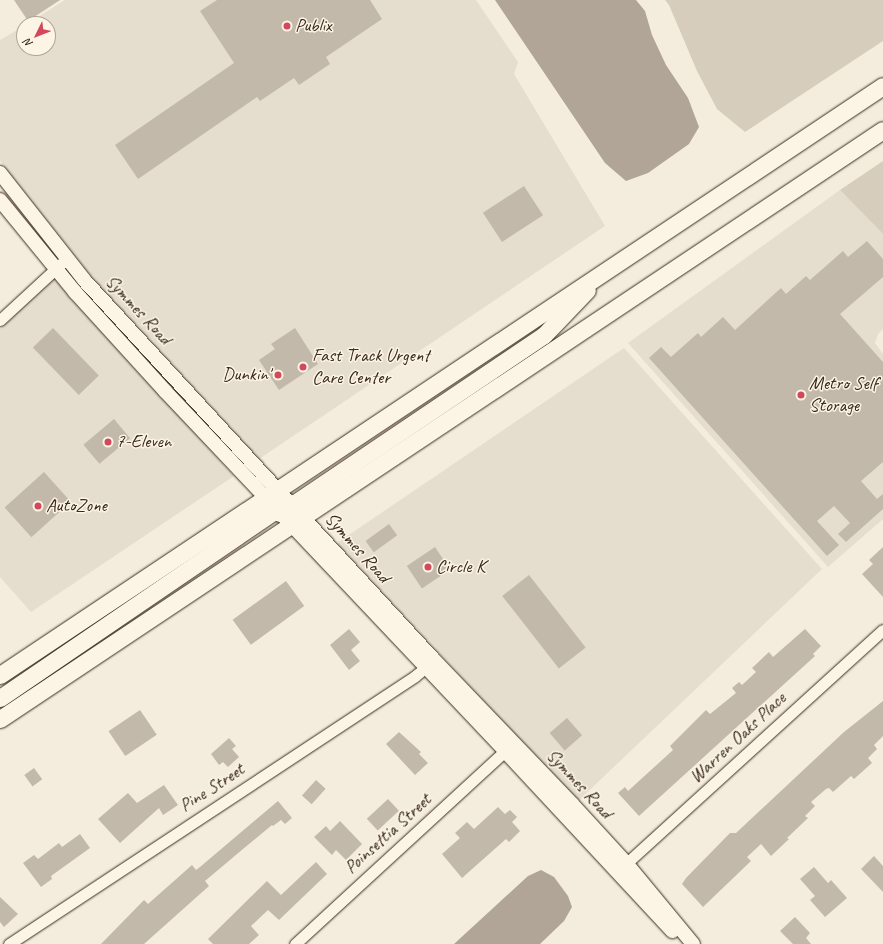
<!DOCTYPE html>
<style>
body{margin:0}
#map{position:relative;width:883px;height:944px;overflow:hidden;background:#f4eddd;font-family:Caveat,sans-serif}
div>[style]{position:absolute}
.built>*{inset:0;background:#e5ddce}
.green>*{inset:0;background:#d6cdbd}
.water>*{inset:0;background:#b0a596}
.building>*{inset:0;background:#c3b9aa;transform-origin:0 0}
.roads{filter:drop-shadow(0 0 1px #3b2a1e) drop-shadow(0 0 1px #3b2a1e)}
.minor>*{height:11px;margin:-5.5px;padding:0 5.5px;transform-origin:5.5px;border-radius:5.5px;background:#fcf5e5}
.tertiary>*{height:14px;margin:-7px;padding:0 7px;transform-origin:7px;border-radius:7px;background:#fcf5e5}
.primary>*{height:17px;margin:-8.5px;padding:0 8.5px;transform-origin:8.5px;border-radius:8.5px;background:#fcf5e5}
.dots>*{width:11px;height:11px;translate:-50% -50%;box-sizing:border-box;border:2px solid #fcf5e5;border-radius:50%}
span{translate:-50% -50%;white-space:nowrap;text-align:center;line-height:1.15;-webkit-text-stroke:3px #fcf5e5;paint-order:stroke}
.poi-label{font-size:19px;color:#3b2a1e}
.left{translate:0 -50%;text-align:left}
.right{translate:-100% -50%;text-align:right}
.street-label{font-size:19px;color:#3b2a1e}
.north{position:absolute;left:16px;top:16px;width:40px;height:40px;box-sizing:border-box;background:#fcf5e5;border:1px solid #afa495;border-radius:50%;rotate:227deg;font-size:11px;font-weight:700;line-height:16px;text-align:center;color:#3b2a1e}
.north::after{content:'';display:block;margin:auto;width:14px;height:18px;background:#d1495b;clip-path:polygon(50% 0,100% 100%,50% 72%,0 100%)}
</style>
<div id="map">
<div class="built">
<i style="clip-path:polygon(65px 0,476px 0,518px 62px,514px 74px,605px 226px,259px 459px,91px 276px,0 161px,0 40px,24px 26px,24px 48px,48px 48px,48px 24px,27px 24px)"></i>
<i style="clip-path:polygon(840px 190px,883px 234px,883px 329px,878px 334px,875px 343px,883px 354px,883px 519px,828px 567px,628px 343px)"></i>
<i style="clip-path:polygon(54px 278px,234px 476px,31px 612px,0 577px,0 328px)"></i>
<i style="clip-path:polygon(624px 348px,822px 569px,577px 802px,337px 543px)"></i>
</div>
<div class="green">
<i style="clip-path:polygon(665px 0,883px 0,883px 41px,745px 132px,717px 109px,697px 71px,669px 5px)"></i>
<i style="clip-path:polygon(883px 161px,883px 234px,840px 190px)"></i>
</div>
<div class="water">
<i style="clip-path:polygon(495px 0,636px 0,645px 11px,652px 35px,666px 65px,688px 98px,699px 127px,689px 144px,648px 173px,626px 181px,605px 163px)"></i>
<i style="clip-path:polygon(541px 870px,554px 877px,568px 896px,572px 907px,564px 921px,540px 944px,454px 944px,528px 876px)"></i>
</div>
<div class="building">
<i style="clip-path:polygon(14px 0,60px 0,28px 21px)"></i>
<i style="clip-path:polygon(217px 0,370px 0,382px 19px,326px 57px,330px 64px,299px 85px,294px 78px,260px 101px,257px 97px,138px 179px,115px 145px,234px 63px,200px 11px)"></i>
<i style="left:524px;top:186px;width:35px;height:49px;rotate:57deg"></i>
<i style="clip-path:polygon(867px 241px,883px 259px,883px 277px,840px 314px,883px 362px,883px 462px,861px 481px,877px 499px,883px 494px,883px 509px,846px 542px,838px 534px,850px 523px,834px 506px,817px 521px,839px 545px,827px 556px,649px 358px,661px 347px,671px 357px,698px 333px,701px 337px,723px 317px,735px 330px,781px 288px,786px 294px,806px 276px,810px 280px,843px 251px,848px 257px)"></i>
<i style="left:53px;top:328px;width:66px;height:28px;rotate:46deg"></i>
<i style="clip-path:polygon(295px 328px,318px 364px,279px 390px,259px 360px,275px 349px,271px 344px)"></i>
<i style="left:114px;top:419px;width:25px;height:40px;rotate:50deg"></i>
<i style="left:44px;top:472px;width:40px;height:53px;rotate:48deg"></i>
<i style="left:389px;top:524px;width:14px;height:29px;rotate:54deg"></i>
<i style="left:435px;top:547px;width:27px;height:34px;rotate:56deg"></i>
<i style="clip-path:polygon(883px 547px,883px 597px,862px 574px,873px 564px,869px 560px)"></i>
<i style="left:529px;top:575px;width:92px;height:34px;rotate:52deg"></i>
<i style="left:286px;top:581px;width:31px;height:66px;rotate:54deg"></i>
<i style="clip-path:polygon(349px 629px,360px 642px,351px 650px,360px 661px,349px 670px,330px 645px)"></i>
<i style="clip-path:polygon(805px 629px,821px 646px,813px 654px,815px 656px,639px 816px,618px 793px,625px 787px,628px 791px,673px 750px,670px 746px,706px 710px,710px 714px,736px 693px,732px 688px,739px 682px,742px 685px,756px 672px,752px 668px,769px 652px,773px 657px)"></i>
<i style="clip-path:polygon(883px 701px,883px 736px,874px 745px,877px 749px,868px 758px,872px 763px,854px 779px,851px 776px,833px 792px,829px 788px,826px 789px,811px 802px,815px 806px,805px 816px,808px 818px,787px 838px,789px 839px,771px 856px,761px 844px,747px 857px,751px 861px,703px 907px,682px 884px,686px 878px,730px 833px,736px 833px,844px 732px)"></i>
<i style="left:140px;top:710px;width:30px;height:38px;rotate:56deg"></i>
<i style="left:567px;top:718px;width:23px;height:23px;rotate:49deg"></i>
<i style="clip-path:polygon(399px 732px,421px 752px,419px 754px,428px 763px,415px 775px,386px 744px)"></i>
<i style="clip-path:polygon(229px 738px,236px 746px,232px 749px,239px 757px,228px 767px,223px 762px,219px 765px,211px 754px)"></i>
<i style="left:34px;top:768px;width:14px;height:12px;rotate:54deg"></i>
<i style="left:316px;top:780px;width:13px;height:21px;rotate:42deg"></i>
<i style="clip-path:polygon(164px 785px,178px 805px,163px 815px,159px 808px,120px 843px,98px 819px,128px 793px,137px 803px)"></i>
<i style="left:388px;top:799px;width:16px;height:29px;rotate:47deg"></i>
<i style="clip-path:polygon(278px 801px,292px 818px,285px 824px,281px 820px,273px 826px,272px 825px,243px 849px,205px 881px,209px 886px,144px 944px,101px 944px,144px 900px,148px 904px,192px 865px,196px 870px,200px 867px)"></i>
<i style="clip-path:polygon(498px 807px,505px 814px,510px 810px,517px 817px,512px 822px,520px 831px,509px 842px,506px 839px,462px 878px,442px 854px,460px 838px,455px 833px,467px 822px,474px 829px)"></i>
<i style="clip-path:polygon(340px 821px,362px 844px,346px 860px,336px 850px,332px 855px,314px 837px,326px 826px,330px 831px)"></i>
<i style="clip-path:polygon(80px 834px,90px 848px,51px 876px,52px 879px,41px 887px,23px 863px,34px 855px,38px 859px,59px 843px,62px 847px)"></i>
<i style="clip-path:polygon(874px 856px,883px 866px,883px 892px,861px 869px)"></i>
<i style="clip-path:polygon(316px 862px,327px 874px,279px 920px,268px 910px,251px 926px,259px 935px,249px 944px,213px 944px,208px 939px,267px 881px,281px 895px)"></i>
<i style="clip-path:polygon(814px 867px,828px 883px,831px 880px,847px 898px,825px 917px,810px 900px,815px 896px,800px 879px)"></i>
<i style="clip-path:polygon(0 897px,18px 914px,4px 927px,0 922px)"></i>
<i style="clip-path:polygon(795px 917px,810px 933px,806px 938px,811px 944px,793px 944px,780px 931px)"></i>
</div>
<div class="roads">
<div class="minor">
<i style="left:0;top:320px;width:90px;rotate:-42.7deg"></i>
<i style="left:620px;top:869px;width:355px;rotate:-42.3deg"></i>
<i style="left:9px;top:944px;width:486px;rotate:-33.4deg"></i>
<i style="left:415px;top:676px;width:21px;rotate:-39deg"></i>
<i style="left:295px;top:944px;width:285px;rotate:-42.6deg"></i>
</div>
<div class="tertiary">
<i style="left:0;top:173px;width:137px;rotate:51.8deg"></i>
<i style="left:85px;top:281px;width:515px;rotate:47.36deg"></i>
<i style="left:434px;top:660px;width:199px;rotate:46.2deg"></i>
<i style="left:572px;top:804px;width:80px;rotate:47.5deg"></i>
<i style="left:626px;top:863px;width:105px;rotate:50.4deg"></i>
<i style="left:0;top:200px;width:119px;rotate:50.8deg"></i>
<i style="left:75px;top:292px;width:134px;rotate:47.7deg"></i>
<i style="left:165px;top:391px;width:495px;rotate:46.6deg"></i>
<i style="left:505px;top:751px;width:246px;rotate:47.1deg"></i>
</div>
<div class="primary">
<i style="left:280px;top:513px;width:318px;rotate:-34deg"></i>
<i style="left:544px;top:335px;width:62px;rotate:-46.3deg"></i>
<i style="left:0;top:675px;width:1061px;rotate:-33.71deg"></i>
<i style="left:0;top:698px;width:348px;rotate:-34.3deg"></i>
<i style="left:0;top:719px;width:1061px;rotate:-33.71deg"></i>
</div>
</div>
<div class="dots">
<i style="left:287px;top:26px;background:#d1495b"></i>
<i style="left:303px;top:367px;background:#d1495b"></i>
<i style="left:278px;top:375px;background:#d1495b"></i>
<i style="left:801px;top:395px;background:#d1495b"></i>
<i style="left:108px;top:442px;background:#d1495b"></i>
<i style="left:38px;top:506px;background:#d1495b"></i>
<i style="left:428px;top:567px;background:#d1495b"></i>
</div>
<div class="poi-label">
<span class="left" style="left:295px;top:26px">Publix</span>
<span class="left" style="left:312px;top:367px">Fast Track Urgent<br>Care Center</span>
<span class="right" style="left:270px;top:375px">Dunkin'</span>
<span class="left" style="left:809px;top:395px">Metro Self<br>Storage</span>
<span class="left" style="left:116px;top:442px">7-Eleven</span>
<span class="left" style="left:46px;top:506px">AutoZone</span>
<span class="left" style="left:436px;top:567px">Circle K</span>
</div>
<div class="street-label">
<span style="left:138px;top:310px;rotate:47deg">Symmes Road</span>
<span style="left:357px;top:548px;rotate:48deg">Symmes Road</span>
<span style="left:738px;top:738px;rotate:-43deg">Warren Oaks Place</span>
<span style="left:579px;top:784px;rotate:47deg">Symmes Road</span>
<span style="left:212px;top:788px;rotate:-33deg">Pine Street</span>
<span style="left:388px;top:834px;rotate:-42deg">Poinsettia Street</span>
</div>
<div class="north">N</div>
</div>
